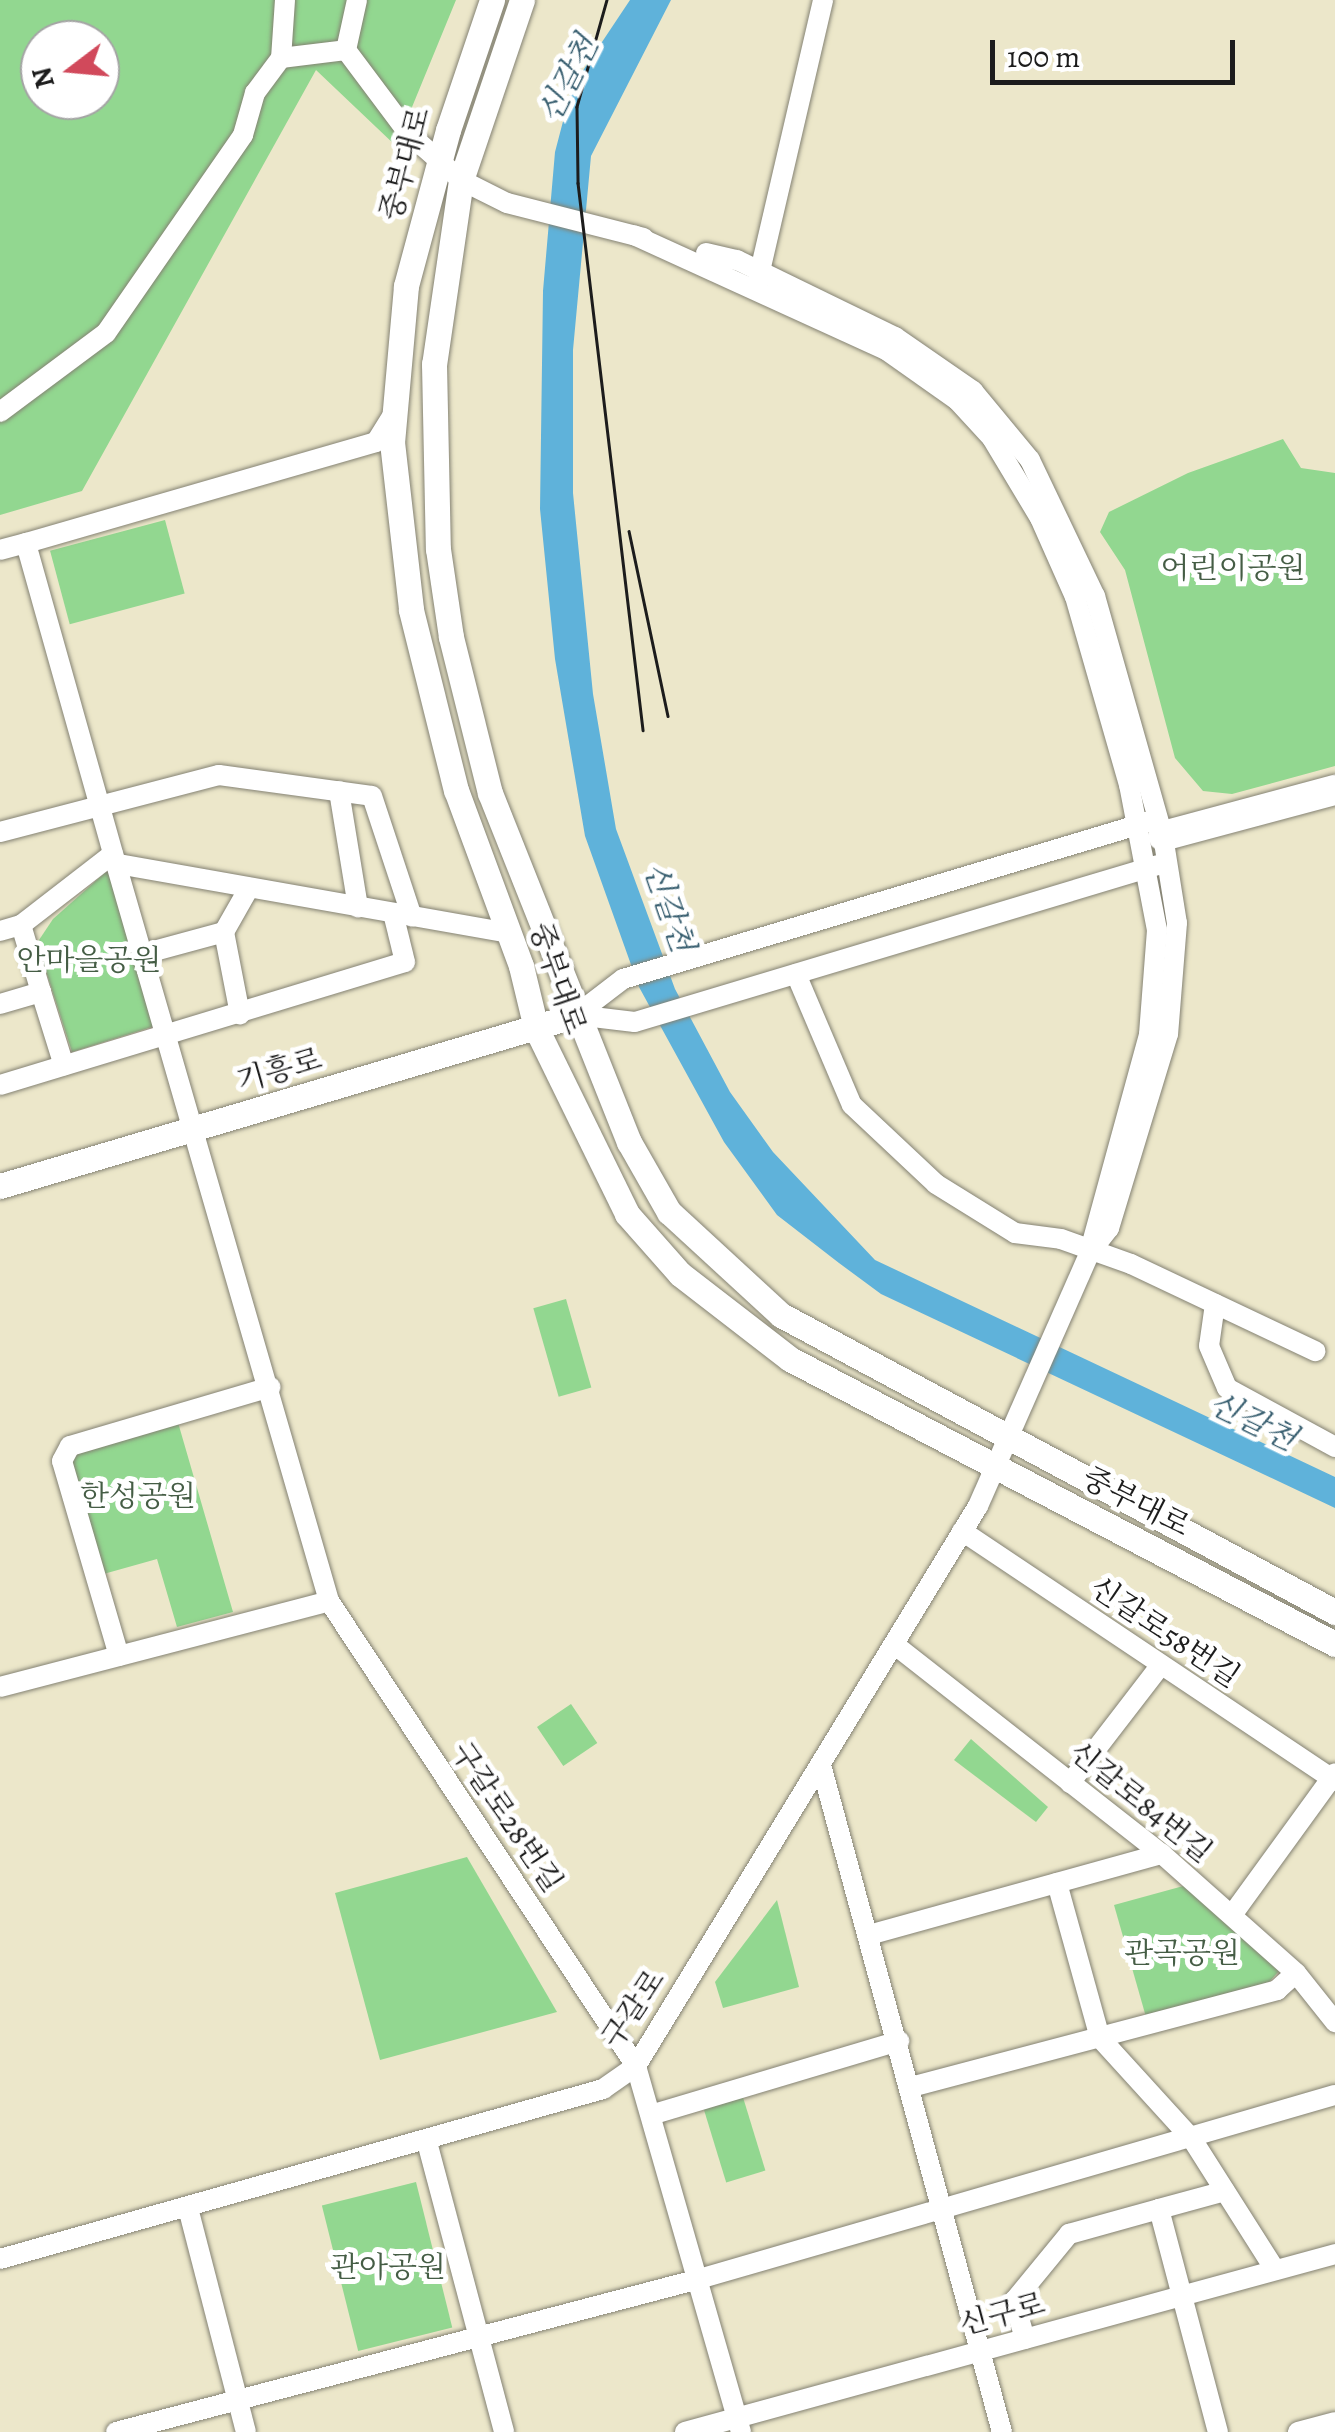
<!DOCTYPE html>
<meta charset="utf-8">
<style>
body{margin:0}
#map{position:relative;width:1335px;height:2432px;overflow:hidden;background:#ece7ca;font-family:Alegreya,"Noto Serif KR",serif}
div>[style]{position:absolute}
.green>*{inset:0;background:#92d790;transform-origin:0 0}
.water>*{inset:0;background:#5fb2da}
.roads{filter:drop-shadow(0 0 2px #848273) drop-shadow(0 0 2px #848273)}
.minor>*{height:20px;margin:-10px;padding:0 10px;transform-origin:10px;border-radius:10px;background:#fff}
.major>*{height:25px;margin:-12.5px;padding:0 12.5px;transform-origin:12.5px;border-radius:12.5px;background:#fff}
.highway>*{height:30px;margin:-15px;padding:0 15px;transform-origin:15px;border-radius:15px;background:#fff}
.tram>*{height:2.5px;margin:-1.25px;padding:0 1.25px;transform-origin:1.25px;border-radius:1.25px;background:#1c1c1c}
span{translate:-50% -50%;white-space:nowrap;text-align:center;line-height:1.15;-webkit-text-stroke:10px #fff;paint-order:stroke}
.street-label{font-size:30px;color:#1c1c1c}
.park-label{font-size:30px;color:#455d45}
.water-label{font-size:32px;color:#3a6071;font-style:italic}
.north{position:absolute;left:20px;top:20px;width:100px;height:100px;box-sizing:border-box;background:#fff;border:2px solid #a4a4a4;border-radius:50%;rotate:254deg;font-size:28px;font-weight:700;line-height:40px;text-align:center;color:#1c1c1c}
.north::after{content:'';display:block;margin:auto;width:35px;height:45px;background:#d1495b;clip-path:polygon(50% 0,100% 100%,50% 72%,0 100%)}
.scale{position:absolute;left:990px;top:40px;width:245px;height:45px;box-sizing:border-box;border:5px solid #1c1c1c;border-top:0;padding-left:12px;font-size:30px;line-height:35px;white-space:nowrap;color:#1c1c1c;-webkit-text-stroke:8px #fff;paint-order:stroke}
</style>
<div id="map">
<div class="green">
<i style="clip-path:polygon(evenodd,0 0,456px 0,396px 146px,316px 70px,82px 491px,0 515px,0 0,40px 40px,100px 40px,100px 100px,40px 100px,40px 40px)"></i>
<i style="clip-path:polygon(1283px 439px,1301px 468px,1335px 473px,1335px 766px,1232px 794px,1203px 791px,1175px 758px,1125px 570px,1100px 532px,1109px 512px,1188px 473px)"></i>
<i style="left:165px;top:520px;width:76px;height:119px;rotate:75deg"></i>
<i style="clip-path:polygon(108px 870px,155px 1026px,72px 1052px,37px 943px,53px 919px)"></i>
<i style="left:566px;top:1299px;width:92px;height:34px;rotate:74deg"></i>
<i style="clip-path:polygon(177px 1419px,233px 1612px,177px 1627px,157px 1559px,100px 1575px,68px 1465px,78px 1449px)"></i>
<i style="left:571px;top:1704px;width:47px;height:41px;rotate:56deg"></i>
<i style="clip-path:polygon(971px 1739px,1048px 1807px,1036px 1822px,954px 1760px)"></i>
<i style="clip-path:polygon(467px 1857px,557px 2012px,380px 2060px,335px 1893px)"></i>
<i style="clip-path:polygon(1187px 1885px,1279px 1971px,1269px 1982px,1146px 2017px,1114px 1905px)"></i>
<i style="clip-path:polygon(777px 1900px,799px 1987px,723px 2008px,715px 1982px)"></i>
<i style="left:742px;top:2094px;width:80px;height:41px;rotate:73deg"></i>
<i style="left:416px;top:2182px;width:150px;height:97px;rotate:76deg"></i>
</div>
<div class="water">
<i style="clip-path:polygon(630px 0,671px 0,591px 156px,573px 350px,573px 493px,593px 694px,616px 829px,675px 989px,730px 1092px,773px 1152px,875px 1260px,1335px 1477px,1335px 1508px,881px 1294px,839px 1263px,777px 1215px,724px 1142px,639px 987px,585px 836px,555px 659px,540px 509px,543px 291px,555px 152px,572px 87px)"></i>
</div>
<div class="roads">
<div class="minor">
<i style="left:285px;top:0;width:58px;rotate:93.9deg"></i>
<i style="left:281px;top:58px;width:65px;rotate:-7deg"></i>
<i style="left:357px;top:0;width:51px;rotate:102.4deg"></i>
<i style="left:346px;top:50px;width:104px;rotate:53.2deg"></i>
<i style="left:408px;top:133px;width:71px;rotate:41.6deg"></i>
<i style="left:461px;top:180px;width:51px;rotate:26.6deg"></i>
<i style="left:507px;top:203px;width:141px;rotate:14.3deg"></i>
<i style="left:706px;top:253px;width:32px;rotate:13deg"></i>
<i style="left:737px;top:260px;width:176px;rotate:26deg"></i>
<i style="left:895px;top:337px;width:95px;rotate:34.7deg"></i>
<i style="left:973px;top:391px;width:89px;rotate:50.4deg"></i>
<i style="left:1030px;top:460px;width:151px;rotate:64.5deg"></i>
<i style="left:1095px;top:596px;width:249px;rotate:74.2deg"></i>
<i style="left:1163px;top:836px;width:88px;rotate:80.9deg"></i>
<i style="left:1177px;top:923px;width:111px;rotate:94.6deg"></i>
<i style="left:1168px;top:1034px;width:203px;rotate:106.9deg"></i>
<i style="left:1109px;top:1228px;width:31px;rotate:128deg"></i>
<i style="left:757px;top:284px;width:292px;rotate:-76.9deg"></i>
<i style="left:0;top:412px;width:132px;rotate:-36.7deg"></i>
<i style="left:106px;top:333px;width:241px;rotate:-55.3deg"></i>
<i style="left:243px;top:135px;width:44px;rotate:-74.1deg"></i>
<i style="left:255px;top:93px;width:44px;rotate:-53.4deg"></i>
<i style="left:0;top:550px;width:27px;rotate:-15deg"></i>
<i style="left:339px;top:791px;width:118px;rotate:80.7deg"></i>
<i style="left:1151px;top:821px;width:551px;rotate:163.34deg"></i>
<i style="left:623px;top:979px;width:59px;rotate:142.5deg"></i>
<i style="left:576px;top:1015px;width:59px;rotate:6.8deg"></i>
<i style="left:635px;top:1022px;width:546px;rotate:-16.71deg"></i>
<i style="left:0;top:832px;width:226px;rotate:-14.6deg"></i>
<i style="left:219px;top:775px;width:154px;rotate:7.8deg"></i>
<i style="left:372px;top:796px;width:127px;rotate:71.7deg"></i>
<i style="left:116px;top:864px;width:333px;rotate:-105.7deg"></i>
<i style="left:26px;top:543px;width:364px;rotate:-16.1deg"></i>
<i style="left:376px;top:442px;width:34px;rotate:-58deg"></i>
<i style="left:0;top:931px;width:22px;rotate:-16deg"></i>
<i style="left:224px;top:932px;width:51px;rotate:-60.4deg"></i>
<i style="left:509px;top:933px;width:399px;rotate:-170deg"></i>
<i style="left:116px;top:864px;width:767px;rotate:73.88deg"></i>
<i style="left:329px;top:1601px;width:557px;rotate:56.57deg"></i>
<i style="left:636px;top:2066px;width:381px;rotate:74deg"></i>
<i style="left:143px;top:954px;width:84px;rotate:-15.2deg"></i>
<i style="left:224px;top:932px;width:84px;rotate:79deg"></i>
<i style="left:796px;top:974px;width:142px;rotate:66.9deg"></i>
<i style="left:852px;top:1105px;width:115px;rotate:43.2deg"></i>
<i style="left:936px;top:1184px;width:93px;rotate:31.8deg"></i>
<i style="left:1015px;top:1233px;width:46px;rotate:7.4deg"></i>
<i style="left:1061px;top:1239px;width:74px;rotate:19.7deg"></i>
<i style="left:1131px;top:1264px;width:204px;rotate:25.3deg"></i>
<i style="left:41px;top:992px;width:70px;rotate:-106.6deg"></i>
<i style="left:21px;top:925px;width:116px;rotate:-37.7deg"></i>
<i style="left:0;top:1004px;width:43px;rotate:-16.3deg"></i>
<i style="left:41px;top:992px;width:77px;rotate:72.7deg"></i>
<i style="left:0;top:1085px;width:423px;rotate:-16.9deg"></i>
<i style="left:405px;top:962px;width:50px;rotate:-103.8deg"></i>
<i style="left:1215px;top:1304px;width:42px;rotate:98.1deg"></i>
<i style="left:1209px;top:1346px;width:46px;rotate:66.8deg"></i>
<i style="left:1227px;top:1388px;width:123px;rotate:28.6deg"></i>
<i style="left:962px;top:1531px;width:449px;rotate:33.8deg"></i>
<i style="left:895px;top:1645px;width:339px;rotate:38.1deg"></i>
<i style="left:1162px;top:1854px;width:179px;rotate:41.6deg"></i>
<i style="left:1296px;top:1973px;width:63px;rotate:51.5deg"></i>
<i style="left:119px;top:1656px;width:203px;rotate:-106.3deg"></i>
<i style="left:62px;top:1461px;width:17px;rotate:-62deg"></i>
<i style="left:70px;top:1446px;width:209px;rotate:-16.4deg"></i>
<i style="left:0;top:1687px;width:340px;rotate:-14.6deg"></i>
<i style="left:821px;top:1765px;width:691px;rotate:74.82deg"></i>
<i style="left:1070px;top:1783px;width:149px;rotate:-52.4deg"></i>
<i style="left:1057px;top:1883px;width:161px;rotate:74.5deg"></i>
<i style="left:1100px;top:2038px;width:137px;rotate:47.7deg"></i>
<i style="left:1192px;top:2139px;width:155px;rotate:57.6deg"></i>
<i style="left:1232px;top:1915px;width:175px;rotate:-54deg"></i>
<i style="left:869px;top:1935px;width:304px;rotate:-15.5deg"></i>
<i style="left:911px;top:2087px;width:379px;rotate:-14.8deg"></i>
<i style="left:1277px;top:1990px;width:25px;rotate:-42deg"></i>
<i style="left:654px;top:2114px;width:256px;rotate:-16.6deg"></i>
<i style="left:427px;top:2142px;width:300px;rotate:75.1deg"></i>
<i style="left:188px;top:2208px;width:231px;rotate:75.5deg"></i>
<i style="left:1159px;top:2209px;width:68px;rotate:-15.3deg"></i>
<i style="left:0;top:2259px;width:627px;rotate:-15.74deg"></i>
<i style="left:603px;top:2089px;width:40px;rotate:-34.9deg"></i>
<i style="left:636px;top:2066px;width:656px;rotate:-58.59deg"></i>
<i style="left:978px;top:1506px;width:275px;rotate:-66.2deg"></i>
<i style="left:1089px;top:1254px;width:228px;rotate:-74.7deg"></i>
<i style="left:1149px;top:1034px;width:104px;rotate:-85.6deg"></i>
<i style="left:1157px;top:930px;width:148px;rotate:-100.9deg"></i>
<i style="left:1129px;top:785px;width:196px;rotate:-106deg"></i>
<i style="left:1075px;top:597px;width:86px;rotate:-113.9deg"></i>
<i style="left:1040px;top:518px;width:93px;rotate:-121deg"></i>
<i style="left:992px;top:438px;width:52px;rotate:-132.6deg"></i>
<i style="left:957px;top:400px;width:87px;rotate:-144.8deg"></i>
<i style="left:886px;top:350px;width:277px;rotate:-155.5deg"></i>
<i style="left:1025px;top:2339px;width:40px;rotate:-106deg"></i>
<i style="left:1014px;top:2301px;width:87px;rotate:-50.6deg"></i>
<i style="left:1069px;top:2234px;width:93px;rotate:-15.5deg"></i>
<i style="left:1159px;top:2209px;width:231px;rotate:75.2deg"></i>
<i style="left:116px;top:2432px;width:603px;rotate:-14.7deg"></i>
<i style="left:699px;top:2279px;width:662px;rotate:-16.14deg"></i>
<i style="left:685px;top:2432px;width:674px;rotate:-15.31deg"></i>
<i style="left:1298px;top:2432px;width:38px;rotate:-15deg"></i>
</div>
<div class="major">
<i style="left:492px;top:0;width:137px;rotate:108.7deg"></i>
<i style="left:448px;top:130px;width:162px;rotate:105.1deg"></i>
<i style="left:406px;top:286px;width:157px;rotate:95.1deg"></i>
<i style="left:392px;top:442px;width:169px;rotate:83.5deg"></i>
<i style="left:411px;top:610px;width:186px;rotate:76deg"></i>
<i style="left:456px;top:790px;width:188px;rotate:69.7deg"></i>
<i style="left:521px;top:966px;width:64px;rotate:76.4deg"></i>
<i style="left:536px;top:1028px;width:207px;rotate:63.9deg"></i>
<i style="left:627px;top:1214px;width:80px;rotate:48.5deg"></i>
<i style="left:680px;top:1274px;width:139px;rotate:37.7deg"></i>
<i style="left:790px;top:1359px;width:615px;rotate:27.61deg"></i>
<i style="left:522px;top:0;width:190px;rotate:108.7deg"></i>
<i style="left:461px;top:180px;width:186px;rotate:98.3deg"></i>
<i style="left:434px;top:364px;width:185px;rotate:88.8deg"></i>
<i style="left:438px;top:549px;width:89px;rotate:81.6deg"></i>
<i style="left:451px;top:637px;width:161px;rotate:76deg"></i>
<i style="left:490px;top:793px;width:376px;rotate:68.3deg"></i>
<i style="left:629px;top:1142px;width:81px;rotate:60.3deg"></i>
<i style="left:669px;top:1212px;width:152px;rotate:42.6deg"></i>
<i style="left:781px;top:1315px;width:629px;rotate:28.2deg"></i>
<i style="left:0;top:1186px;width:601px;rotate:-16.53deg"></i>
</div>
<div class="highway">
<i style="left:1163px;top:836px;width:178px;rotate:-15deg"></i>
</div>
</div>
<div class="tram">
<i style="left:607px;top:0;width:111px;rotate:105.7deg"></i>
<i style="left:577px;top:107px;width:76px;rotate:89.2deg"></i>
<i style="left:578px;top:183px;width:551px;rotate:83.22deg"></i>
<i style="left:629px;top:531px;width:189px;rotate:78.1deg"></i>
</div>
<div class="street-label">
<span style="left:405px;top:164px;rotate:-75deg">중부대로</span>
<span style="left:558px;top:978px;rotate:71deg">중부대로</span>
<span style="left:279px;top:1070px;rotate:-16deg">기흥로</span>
<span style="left:1136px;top:1502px;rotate:27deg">중부대로</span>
<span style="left:1165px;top:1632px;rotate:34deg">신갈로58번길</span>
<span style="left:1141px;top:1802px;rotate:39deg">신갈로84번길</span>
<span style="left:507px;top:1817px;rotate:56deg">구갈로28번길</span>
<span style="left:633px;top:2009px;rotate:-56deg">구갈로</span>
<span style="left:1002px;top:2314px;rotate:-15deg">신구로</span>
</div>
<div class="park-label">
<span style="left:1233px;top:568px">어린이공원</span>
<span style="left:89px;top:960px">안마을공원</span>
<span style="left:138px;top:1496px">한성공원</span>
<span style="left:1182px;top:1953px">관곡공원</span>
<span style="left:388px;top:2267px">관아공원</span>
</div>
<div class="water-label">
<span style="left:568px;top:79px;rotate:-63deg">신갈천</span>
<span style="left:669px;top:907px;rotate:71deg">신갈천</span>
<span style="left:1253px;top:1421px;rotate:26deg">신갈천</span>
</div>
<div class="north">N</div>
<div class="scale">100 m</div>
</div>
